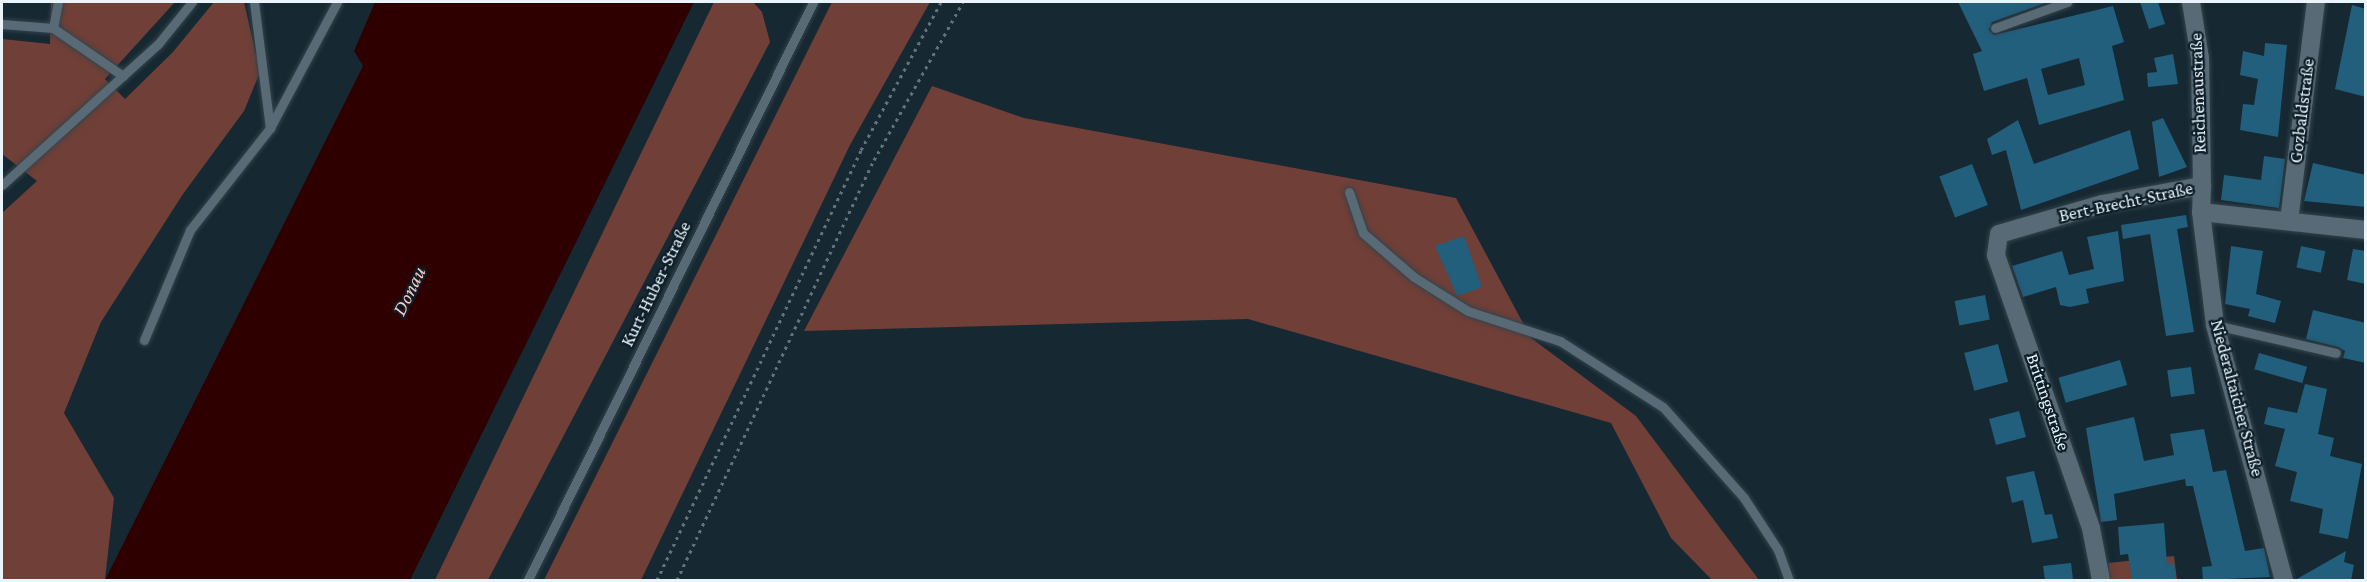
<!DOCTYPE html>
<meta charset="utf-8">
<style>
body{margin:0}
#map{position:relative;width:2367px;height:582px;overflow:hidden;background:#162832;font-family:"Crimson Pro",serif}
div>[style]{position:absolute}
.green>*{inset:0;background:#703f37}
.water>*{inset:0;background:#2f0000}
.building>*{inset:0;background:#225f7d;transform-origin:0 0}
.path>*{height:3px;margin-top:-1.5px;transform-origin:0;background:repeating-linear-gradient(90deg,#63727b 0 3px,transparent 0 7.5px)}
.roads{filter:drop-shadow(0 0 2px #35434b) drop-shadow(0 0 2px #35434b)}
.service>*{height:9px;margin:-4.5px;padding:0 4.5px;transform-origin:4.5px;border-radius:4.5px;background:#576a76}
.minor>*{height:18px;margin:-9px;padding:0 9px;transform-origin:9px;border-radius:9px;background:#576a76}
span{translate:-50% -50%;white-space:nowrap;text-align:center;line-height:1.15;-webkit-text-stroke:4.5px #0d1e28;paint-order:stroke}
.street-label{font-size:18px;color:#e9f4fb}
.water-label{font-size:20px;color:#ffc7bd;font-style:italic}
.frame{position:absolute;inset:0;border:3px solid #e9f4fb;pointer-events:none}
</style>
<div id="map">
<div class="green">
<i style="clip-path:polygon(51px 2px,175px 2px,105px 79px,125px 99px,173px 52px,214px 2px,244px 2px,260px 72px,244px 111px,183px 194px,101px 322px,64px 413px,114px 498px,105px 580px,2px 580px,2px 213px,37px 181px,2px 154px,2px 39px,50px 44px)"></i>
<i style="clip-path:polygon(714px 2px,753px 2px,762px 12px,770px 42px,488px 580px,435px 580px)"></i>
<i style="clip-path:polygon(832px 2px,930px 2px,850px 145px,641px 580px,544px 580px)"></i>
<i style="clip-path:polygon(932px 86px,1024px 118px,1456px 198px,1531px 338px,1636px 416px,1759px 580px,1712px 580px,1671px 538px,1611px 423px,1248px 319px,804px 331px)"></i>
<i style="clip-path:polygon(2174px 556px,2177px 580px,2110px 580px,2108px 563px)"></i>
</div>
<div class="water">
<i style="clip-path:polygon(375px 2px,694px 2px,410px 580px,105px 580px,363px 66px,354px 51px)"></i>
</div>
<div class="building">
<i style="clip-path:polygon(evenodd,1958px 2px,2048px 2px,1992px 22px,1989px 30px,1994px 35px,2113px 6px,2124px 42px,2112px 46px,2124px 100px,2039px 125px,2027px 78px,1984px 91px,1973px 54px,1982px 51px,1958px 2px,2079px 58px,2085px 85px,2048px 95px,2041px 69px,2079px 58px)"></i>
<i style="clip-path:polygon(2140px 2px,2158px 2px,2165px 24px,2149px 29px)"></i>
<i style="clip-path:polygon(2352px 5px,2366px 9px,2366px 97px,2335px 89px)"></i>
<i style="clip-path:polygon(2265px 43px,2287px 45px,2278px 137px,2240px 130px,2243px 104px,2254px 105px,2258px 79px,2240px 75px,2243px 51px,2264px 56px)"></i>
<i style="clip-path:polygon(2173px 54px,2178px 84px,2148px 87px,2147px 73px,2157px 72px,2154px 58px)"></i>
<i style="clip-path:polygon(2163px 118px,2187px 167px,2159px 177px,2152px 122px)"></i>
<i style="clip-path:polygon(2018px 120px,2034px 164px,2130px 130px,2139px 169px,2021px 210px,2006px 150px,1992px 155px,1987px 139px)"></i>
<i style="clip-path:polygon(2264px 156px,2285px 159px,2279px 208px,2221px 200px,2224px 175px,2261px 180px)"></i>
<i style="clip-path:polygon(2313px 163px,2366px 175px,2366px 207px,2304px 201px)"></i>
<i style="left:1972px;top:164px;width:44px;height:35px;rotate:69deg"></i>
<i style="clip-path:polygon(2186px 215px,2188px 227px,2177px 229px,2194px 332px,2166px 336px,2150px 234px,2123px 239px,2121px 225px)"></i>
<i style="clip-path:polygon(2118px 231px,2124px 281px,2086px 289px,2089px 303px,2070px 307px,2060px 305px,2056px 287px,2023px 297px,2012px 266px,2062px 251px,2069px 275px,2094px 269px,2087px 237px)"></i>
<i style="clip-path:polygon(1464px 236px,1482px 287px,1457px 296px,1435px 246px)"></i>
<i style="clip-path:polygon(2231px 246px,2263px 251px,2256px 294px,2281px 301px,2275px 323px,2248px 316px,2250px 309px,2225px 304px)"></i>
<i style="left:2301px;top:246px;width:25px;height:22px;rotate:12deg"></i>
<i style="clip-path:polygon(2353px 249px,2366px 251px,2366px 284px,2347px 280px)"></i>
<i style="left:1985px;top:295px;width:25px;height:31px;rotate:79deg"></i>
<i style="clip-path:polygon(2313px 310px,2366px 323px,2366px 363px,2343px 358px,2345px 351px,2338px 347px,2306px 339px)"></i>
<i style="left:1998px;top:344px;width:39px;height:35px;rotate:75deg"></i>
<i style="left:2259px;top:353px;width:50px;height:17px;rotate:16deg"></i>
<i style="left:2120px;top:360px;width:26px;height:64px;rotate:74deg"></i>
<i style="left:2191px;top:367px;width:27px;height:24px;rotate:82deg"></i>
<i style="clip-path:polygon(2305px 384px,2327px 389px,2318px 434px,2334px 438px,2330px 456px,2362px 464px,2348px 539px,2319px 533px,2323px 509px,2290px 501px,2297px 472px,2275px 466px,2285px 429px,2264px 424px,2268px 407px,2297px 413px)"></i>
<i style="left:2019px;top:411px;width:27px;height:31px;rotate:75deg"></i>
<i style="clip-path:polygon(2134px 417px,2144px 461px,2174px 455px,2170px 434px,2204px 429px,2213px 472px,2226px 470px,2245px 551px,2264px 548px,2270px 577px,2203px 580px,2202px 567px,2212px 566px,2193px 486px,2186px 486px,2185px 479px,2114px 494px,2117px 520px,2101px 522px,2086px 428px)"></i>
<i style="clip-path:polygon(2034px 471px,2045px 515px,2052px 514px,2058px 538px,2032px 543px,2023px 500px,2012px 503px,2006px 477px)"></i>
<i style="clip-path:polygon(2164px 523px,2167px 564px,2174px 563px,2176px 580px,2132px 580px,2128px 554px,2120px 555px,2118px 527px)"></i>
<i style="clip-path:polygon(2346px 551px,2344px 562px,2354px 565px,2351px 580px,2295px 580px)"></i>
<i style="clip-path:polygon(2071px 563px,2073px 580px,2045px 580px,2043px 566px)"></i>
</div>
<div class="path">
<i style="left:657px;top:580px;width:476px;rotate:-64.6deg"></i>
<i style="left:861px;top:150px;width:168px;rotate:-61.6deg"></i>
<i style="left:677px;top:580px;width:464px;rotate:-64.9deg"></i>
<i style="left:874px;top:160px;width:181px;rotate:-60.6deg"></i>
</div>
<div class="roads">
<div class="service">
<i style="left:254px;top:2px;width:127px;rotate:82.8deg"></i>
<i style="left:2px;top:24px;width:51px;rotate:4.5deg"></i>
<i style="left:53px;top:28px;width:85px;rotate:34.4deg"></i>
<i style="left:53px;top:28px;width:26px;rotate:-79deg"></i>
<i style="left:1995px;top:28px;width:77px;rotate:-19.9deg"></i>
<i style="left:2px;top:185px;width:210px;rotate:-42.1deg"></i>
<i style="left:158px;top:44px;width:54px;rotate:-51deg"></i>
<i style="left:1349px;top:192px;width:43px;rotate:71.1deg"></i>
<i style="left:1363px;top:233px;width:67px;rotate:40.8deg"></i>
<i style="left:1414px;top:277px;width:64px;rotate:32.2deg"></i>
<i style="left:1468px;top:311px;width:97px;rotate:18.1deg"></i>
<i style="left:1560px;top:341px;width:122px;rotate:32.7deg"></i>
<i style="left:1663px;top:407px;width:122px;rotate:48.3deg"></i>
<i style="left:1744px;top:498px;width:62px;rotate:56.8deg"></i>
<i style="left:1778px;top:550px;width:32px;rotate:70deg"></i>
<i style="left:2215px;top:325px;width:124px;rotate:13deg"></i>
<i style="left:144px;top:340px;width:119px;rotate:-67.3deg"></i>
<i style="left:190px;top:230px;width:130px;rotate:-51.9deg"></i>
<i style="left:270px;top:128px;width:143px;rotate:-62deg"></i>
<i style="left:528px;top:580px;width:644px;rotate:-63.75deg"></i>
</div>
<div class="minor">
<i style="left:2191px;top:2px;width:57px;rotate:80.9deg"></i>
<i style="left:2200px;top:58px;width:128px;rotate:89.1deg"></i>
<i style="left:2201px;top:212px;width:114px;rotate:82.9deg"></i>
<i style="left:2215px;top:325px;width:264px;rotate:74.9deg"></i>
<i style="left:2289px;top:221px;width:221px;rotate:-83deg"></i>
<i style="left:2101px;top:580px;width:53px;rotate:-100.9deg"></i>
<i style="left:2091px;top:528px;width:289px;rotate:-109.2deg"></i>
<i style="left:1996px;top:255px;width:21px;rotate:-82deg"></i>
<i style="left:1999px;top:234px;width:107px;rotate:-16.2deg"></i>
<i style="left:2102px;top:204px;width:102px;rotate:-10.2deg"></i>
<i style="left:2202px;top:186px;width:26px;rotate:92deg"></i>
<i style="left:2201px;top:212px;width:166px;rotate:6.2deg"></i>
</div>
</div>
<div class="street-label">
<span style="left:2198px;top:93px;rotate:-92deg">Reichenaustraße</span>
<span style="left:2302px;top:111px;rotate:-83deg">Gozbaldstraße</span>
<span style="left:2126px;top:202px;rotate:-12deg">Bert-Brecht-Straße</span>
<span style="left:656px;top:284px;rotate:-64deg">Kurt-Huber-Straße</span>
<span style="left:2237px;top:398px;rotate:75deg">Niederaltaicher Straße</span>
<span style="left:2048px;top:402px;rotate:71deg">Brittingstraße</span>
</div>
<div class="water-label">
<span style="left:409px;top:291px;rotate:-64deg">Donau</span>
</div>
<div class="frame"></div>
</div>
